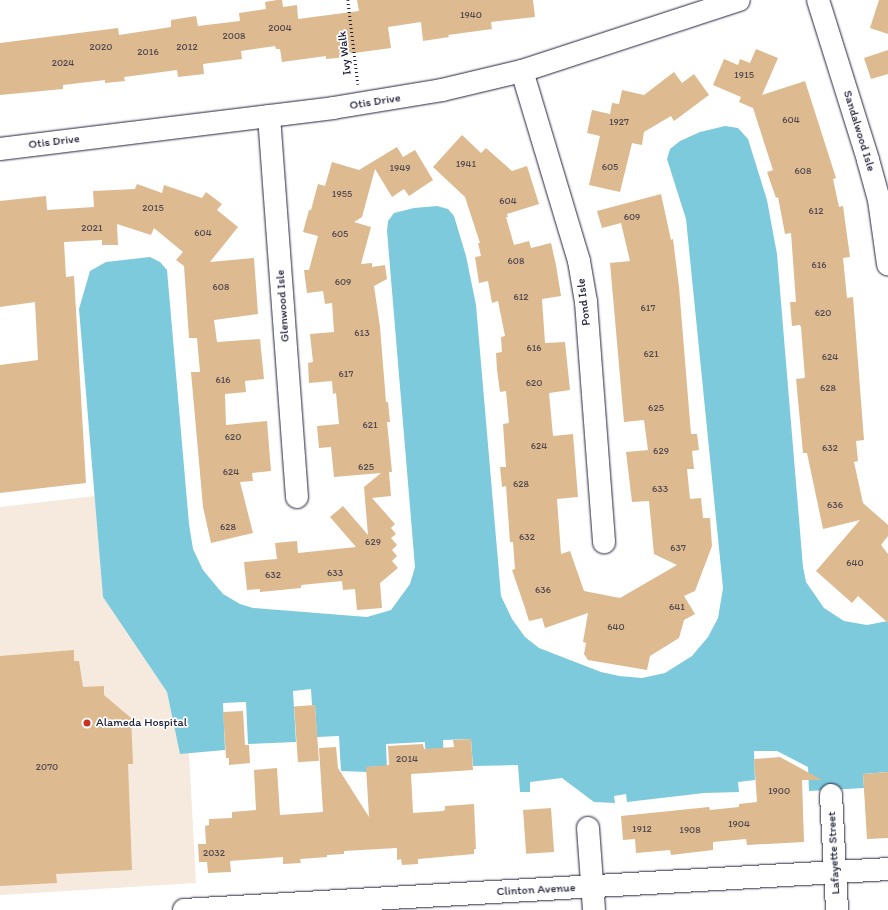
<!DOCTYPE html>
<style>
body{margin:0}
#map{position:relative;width:888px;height:910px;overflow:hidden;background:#fff;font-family:Itim,sans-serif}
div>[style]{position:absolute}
.built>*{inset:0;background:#f5eadd}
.water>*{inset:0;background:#7dcadc}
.building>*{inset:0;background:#ddba8f;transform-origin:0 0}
.path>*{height:2.5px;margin-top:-1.25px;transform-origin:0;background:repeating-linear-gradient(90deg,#22223b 0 1px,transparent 0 4px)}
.roads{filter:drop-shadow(0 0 1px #22223b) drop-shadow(0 0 1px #22223b)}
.minor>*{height:22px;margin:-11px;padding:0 11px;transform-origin:11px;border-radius:11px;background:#fff}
.secondary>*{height:22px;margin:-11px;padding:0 11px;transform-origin:11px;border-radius:11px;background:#fff}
.dots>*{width:11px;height:11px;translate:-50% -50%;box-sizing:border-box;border:2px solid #fff;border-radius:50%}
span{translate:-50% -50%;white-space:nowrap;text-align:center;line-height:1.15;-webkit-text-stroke:3.5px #fff;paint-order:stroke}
.number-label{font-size:10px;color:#514850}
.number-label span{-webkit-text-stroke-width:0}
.street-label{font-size:12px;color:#22223b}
.poi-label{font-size:12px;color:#22223b}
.left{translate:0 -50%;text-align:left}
</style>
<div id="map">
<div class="built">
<i style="clip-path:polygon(95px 496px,103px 597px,167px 692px,180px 753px,189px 753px,196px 883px,0 895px,0 507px)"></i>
</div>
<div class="water">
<i style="clip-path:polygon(725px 126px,738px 128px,748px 139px,767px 200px,777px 254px,803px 567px,806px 582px,824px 608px,844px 621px,867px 625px,888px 621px,888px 772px,863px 774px,864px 788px,809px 791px,808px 767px,777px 751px,754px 751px,755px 780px,738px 782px,739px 792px,704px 793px,627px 802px,626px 794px,614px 796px,615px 803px,594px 802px,562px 778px,530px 782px,530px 792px,520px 792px,518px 765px,473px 766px,471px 739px,443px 740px,444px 767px,426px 768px,425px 742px,386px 744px,387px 770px,382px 766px,367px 767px,367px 772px,341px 771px,339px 736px,317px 737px,315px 705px,312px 705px,311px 689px,293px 691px,296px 742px,248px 744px,246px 702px,223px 703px,225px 750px,180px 754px,167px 692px,103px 597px,79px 309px,90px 271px,106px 262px,150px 257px,160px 262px,167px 270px,189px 524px,193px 549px,203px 570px,223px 594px,240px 604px,253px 608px,367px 617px,391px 610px,410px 584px,415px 567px,387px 231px,388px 221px,394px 213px,414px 208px,437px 206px,448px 209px,454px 216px,466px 256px,476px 305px,501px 596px,512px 619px,525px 637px,539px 648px,601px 672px,619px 676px,642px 678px,665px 673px,692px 656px,708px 637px,718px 618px,723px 588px,686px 219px,667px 159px,670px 149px,680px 141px,700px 132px)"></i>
</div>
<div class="building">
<i style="clip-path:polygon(277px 0,282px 0,283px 7px,297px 5px,298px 19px,359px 11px,357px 0,533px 0,535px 17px,491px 22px,492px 29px,448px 35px,449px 37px,423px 41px,421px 22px,388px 27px,391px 48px,347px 54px,347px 57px,326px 59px,326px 56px,282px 62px,280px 49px,276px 49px,275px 46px,241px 51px,242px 59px,203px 64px,204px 74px,178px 77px,177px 70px,124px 77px,125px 81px,105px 83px,105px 80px,63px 85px,63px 89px,0 95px,0 43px,118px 28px,119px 35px,171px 27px,171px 20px,196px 16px,198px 26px,240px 21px,239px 13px,266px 9px,265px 2px)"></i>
<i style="clip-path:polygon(879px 0,888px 0,888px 34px,870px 28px)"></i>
<i style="clip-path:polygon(756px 49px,778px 58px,762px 95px,805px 81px,836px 178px,833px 179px,839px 207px,843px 206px,850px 257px,843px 258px,847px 298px,853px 297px,864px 440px,856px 441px,858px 461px,854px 462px,863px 503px,888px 525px,888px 536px,881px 545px,888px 554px,888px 623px,858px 596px,852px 603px,816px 571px,860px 520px,823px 529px,807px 453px,803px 453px,796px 379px,805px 378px,801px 327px,800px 325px,792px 326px,790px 302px,796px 302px,791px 233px,785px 234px,778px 197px,776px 198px,767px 172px,773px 170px,753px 108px,739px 102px,741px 97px,713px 85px,724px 59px,738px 65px,740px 59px,750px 63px)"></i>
<i style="clip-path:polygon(888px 50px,888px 74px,871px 79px,864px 58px)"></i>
<i style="clip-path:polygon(674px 72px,682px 83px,694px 74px,709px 95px,674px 121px,671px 116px,644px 132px,642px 145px,632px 143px,620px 192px,589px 185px,600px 136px,587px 133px,592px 110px,610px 114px,612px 103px,619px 104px,622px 90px,644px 95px)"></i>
<i style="clip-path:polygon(462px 135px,481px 153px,486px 148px,512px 171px,527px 166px,539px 204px,507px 214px,508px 217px,506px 217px,514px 245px,529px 241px,531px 248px,551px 243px,556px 265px,561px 296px,542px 299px,545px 343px,565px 342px,570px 390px,549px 393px,553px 436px,573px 434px,578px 497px,557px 499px,561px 554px,570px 551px,584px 591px,620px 598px,677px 565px,654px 554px,649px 501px,632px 502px,626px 452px,648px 450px,644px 420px,624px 422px,610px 263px,630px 261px,621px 223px,602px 228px,597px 211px,661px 194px,671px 240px,673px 239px,679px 287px,691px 434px,697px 434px,699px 450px,692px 451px,694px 469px,687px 469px,690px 499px,701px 498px,703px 518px,710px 518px,712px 546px,695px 591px,684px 596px,695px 614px,684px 620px,679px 638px,650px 656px,647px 670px,588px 660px,584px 654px,586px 643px,583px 642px,588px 613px,545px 628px,542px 618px,529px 621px,524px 605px,512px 570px,515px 569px,513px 542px,510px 542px,506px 486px,502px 487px,500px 467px,506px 467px,503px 424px,509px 423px,506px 391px,500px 392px,497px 370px,496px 353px,502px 352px,501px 337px,505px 336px,498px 301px,492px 303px,488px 281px,479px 283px,475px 257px,481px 256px,478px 243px,480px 243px,465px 197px,433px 167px)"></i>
<i style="clip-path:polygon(397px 147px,403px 157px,415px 150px,433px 180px,409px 196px,404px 189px,392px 197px,375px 169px,362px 217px,354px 222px,371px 227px,361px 264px,372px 263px,372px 267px,385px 265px,387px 279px,374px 286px,380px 327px,386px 402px,388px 402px,390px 422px,387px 422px,392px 472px,389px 472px,391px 496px,372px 498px,395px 524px,391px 528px,396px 534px,391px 538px,397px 545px,392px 550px,397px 556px,392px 561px,398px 568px,380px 583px,382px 608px,357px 610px,355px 589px,343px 590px,342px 581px,301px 585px,301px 588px,260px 592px,260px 589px,247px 590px,244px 562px,277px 559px,275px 543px,297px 541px,298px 553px,356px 547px,330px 517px,343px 506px,368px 535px,364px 487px,381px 473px,334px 477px,331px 447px,319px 448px,317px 426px,339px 424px,336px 393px,333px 394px,332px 381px,309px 383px,308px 363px,313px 362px,310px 334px,334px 332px,332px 303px,325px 304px,323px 291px,307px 293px,304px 270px,309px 270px,318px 236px,303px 232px,309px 210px,311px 210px,318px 184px,325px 186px,332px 162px,359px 170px)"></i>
<i style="clip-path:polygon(137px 184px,162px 193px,164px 185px,202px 198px,206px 192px,222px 204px,217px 210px,238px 227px,210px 262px,254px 258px,258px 314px,214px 320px,217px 342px,260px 339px,264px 379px,245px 381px,246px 392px,225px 394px,226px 425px,267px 421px,271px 471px,252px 473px,253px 481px,240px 482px,253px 533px,211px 543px,203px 507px,191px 372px,200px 372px,197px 338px,189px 338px,184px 266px,176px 260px,183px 252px,154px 228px,151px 235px,117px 224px,118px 245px,102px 245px,102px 240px,64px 242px,66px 277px,74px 276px,86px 483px,0 493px,0 365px,38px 360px,35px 302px,0 307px,0 201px,46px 196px,47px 210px,94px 207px,93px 191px,135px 189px)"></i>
<i style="clip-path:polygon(74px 650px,74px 661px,79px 661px,83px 687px,104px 686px,104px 695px,131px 718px,133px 764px,128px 764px,132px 870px,56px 874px,57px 883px,0 886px,0 656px)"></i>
<i style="left:315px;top:705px;width:56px;height:21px;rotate:86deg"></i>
<i style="clip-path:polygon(243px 711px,245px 745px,249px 745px,250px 763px,229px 765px,229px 758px,226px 758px,223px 712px)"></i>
<i style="clip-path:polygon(471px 739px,473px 770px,411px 774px,413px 813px,443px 811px,445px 810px,445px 806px,474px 804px,476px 849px,474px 849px,474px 854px,418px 859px,418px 864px,402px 865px,401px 859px,397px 860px,397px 848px,344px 851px,344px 854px,327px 855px,327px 857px,300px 859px,301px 863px,283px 864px,283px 857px,230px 861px,231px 872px,208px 873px,207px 862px,199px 862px,198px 844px,206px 844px,205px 826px,209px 825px,209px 819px,232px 818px,232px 812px,256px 810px,254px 770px,277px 768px,280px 815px,323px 812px,319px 748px,336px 747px,338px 768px,369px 817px,366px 767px,389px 765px,388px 746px,423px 744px,424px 749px,454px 747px,453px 740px)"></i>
<i style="clip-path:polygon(780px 757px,822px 780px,802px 780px,804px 842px,747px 845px,746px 839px,713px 842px,713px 850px,671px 855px,670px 850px,636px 853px,635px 839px,623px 840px,621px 816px,709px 807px,710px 810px,739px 807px,739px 804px,757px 802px,754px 759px)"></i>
<i style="clip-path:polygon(888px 772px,888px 838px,867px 839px,863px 774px)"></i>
<i style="left:551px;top:808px;width:44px;height:28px;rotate:86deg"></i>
</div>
<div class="path">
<i style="left:348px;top:0;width:85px;rotate:83.2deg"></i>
</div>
<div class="roads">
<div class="minor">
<i style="left:818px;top:0;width:168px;rotate:72.6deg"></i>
<i style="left:868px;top:160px;width:41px;rotate:74.6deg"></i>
<i style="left:879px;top:200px;width:65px;rotate:82deg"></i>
<i style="left:522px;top:71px;width:198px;rotate:73.3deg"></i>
<i style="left:579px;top:261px;width:42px;rotate:80.3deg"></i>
<i style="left:586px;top:302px;width:241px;rotate:85.7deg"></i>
<i style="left:269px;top:116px;width:382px;rotate:85.8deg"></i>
<i style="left:831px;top:795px;width:115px;rotate:87deg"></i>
<i style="left:588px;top:828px;width:82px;rotate:85.8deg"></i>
<i style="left:184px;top:910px;width:705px;rotate:-3.33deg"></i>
</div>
<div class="secondary">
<i style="left:0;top:149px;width:336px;rotate:-7deg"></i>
<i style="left:333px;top:108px;width:110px;rotate:-9.4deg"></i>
<i style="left:442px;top:90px;width:82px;rotate:-13.4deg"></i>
<i style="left:522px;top:71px;width:228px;rotate:-18.1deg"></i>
</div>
</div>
<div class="dots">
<i style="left:87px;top:723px;background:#c8321e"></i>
</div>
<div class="number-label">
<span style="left:471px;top:15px">1940</span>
<span style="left:280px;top:28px">2004</span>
<span style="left:234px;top:36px">2008</span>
<span style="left:101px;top:47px">2020</span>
<span style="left:187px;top:47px">2012</span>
<span style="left:148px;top:52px">2016</span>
<span style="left:63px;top:63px">2024</span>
<span style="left:744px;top:75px">1915</span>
<span style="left:791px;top:120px">604</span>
<span style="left:619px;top:122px">1927</span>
<span style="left:466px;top:164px">1941</span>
<span style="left:610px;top:167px">605</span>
<span style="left:400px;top:168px">1949</span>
<span style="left:803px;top:171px">608</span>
<span style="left:342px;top:194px">1955</span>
<span style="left:508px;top:201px">604</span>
<span style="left:153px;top:208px">2015</span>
<span style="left:816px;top:211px">612</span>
<span style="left:632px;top:217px">609</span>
<span style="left:92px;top:228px">2021</span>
<span style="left:203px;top:233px">604</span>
<span style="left:340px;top:234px">605</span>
<span style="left:516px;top:261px">608</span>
<span style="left:819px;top:265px">616</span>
<span style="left:343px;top:282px">609</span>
<span style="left:221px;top:287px">608</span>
<span style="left:521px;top:297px">612</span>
<span style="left:648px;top:308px">617</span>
<span style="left:823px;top:313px">620</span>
<span style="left:362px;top:333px">613</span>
<span style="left:534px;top:348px">616</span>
<span style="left:651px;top:354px">621</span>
<span style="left:830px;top:357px">624</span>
<span style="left:346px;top:374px">617</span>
<span style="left:223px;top:380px">616</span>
<span style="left:534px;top:383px">620</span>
<span style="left:828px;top:388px">628</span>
<span style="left:656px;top:408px">625</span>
<span style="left:370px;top:425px">621</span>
<span style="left:233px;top:437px">620</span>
<span style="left:539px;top:446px">624</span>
<span style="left:830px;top:448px">632</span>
<span style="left:661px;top:451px">629</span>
<span style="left:366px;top:467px">625</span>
<span style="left:231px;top:472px">624</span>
<span style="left:521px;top:484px">628</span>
<span style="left:660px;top:489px">633</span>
<span style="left:835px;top:505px">636</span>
<span style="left:228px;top:527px">628</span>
<span style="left:527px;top:537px">632</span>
<span style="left:373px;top:542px">629</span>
<span style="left:678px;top:548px">637</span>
<span style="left:855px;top:563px">640</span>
<span style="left:335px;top:573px">633</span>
<span style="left:273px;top:575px">632</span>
<span style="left:543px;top:590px">636</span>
<span style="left:677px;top:607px">641</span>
<span style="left:616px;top:627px">640</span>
<span style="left:407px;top:759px">2014</span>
<span style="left:47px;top:767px">2070</span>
<span style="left:779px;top:791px">1900</span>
<span style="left:739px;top:824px">1904</span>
<span style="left:642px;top:829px">1912</span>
<span style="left:690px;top:830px">1908</span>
<span style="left:214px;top:853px">2032</span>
</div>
<div class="street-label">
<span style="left:345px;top:53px;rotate:-97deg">Ivy Walk</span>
<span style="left:375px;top:102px;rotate:-9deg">Otis Drive</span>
<span style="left:859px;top:131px;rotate:73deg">Sandalwood Isle</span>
<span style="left:54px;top:142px;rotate:-7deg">Otis Drive</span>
<span style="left:584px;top:302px;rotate:-97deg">Pond Isle</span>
<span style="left:283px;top:306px;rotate:-94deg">Glenwood Isle</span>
<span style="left:834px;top:853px;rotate:-93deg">Lafayette Street</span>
<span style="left:536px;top:890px;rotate:-3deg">Clinton Avenue</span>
</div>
<div class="poi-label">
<span class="left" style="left:96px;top:723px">Alameda Hospital</span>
</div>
</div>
